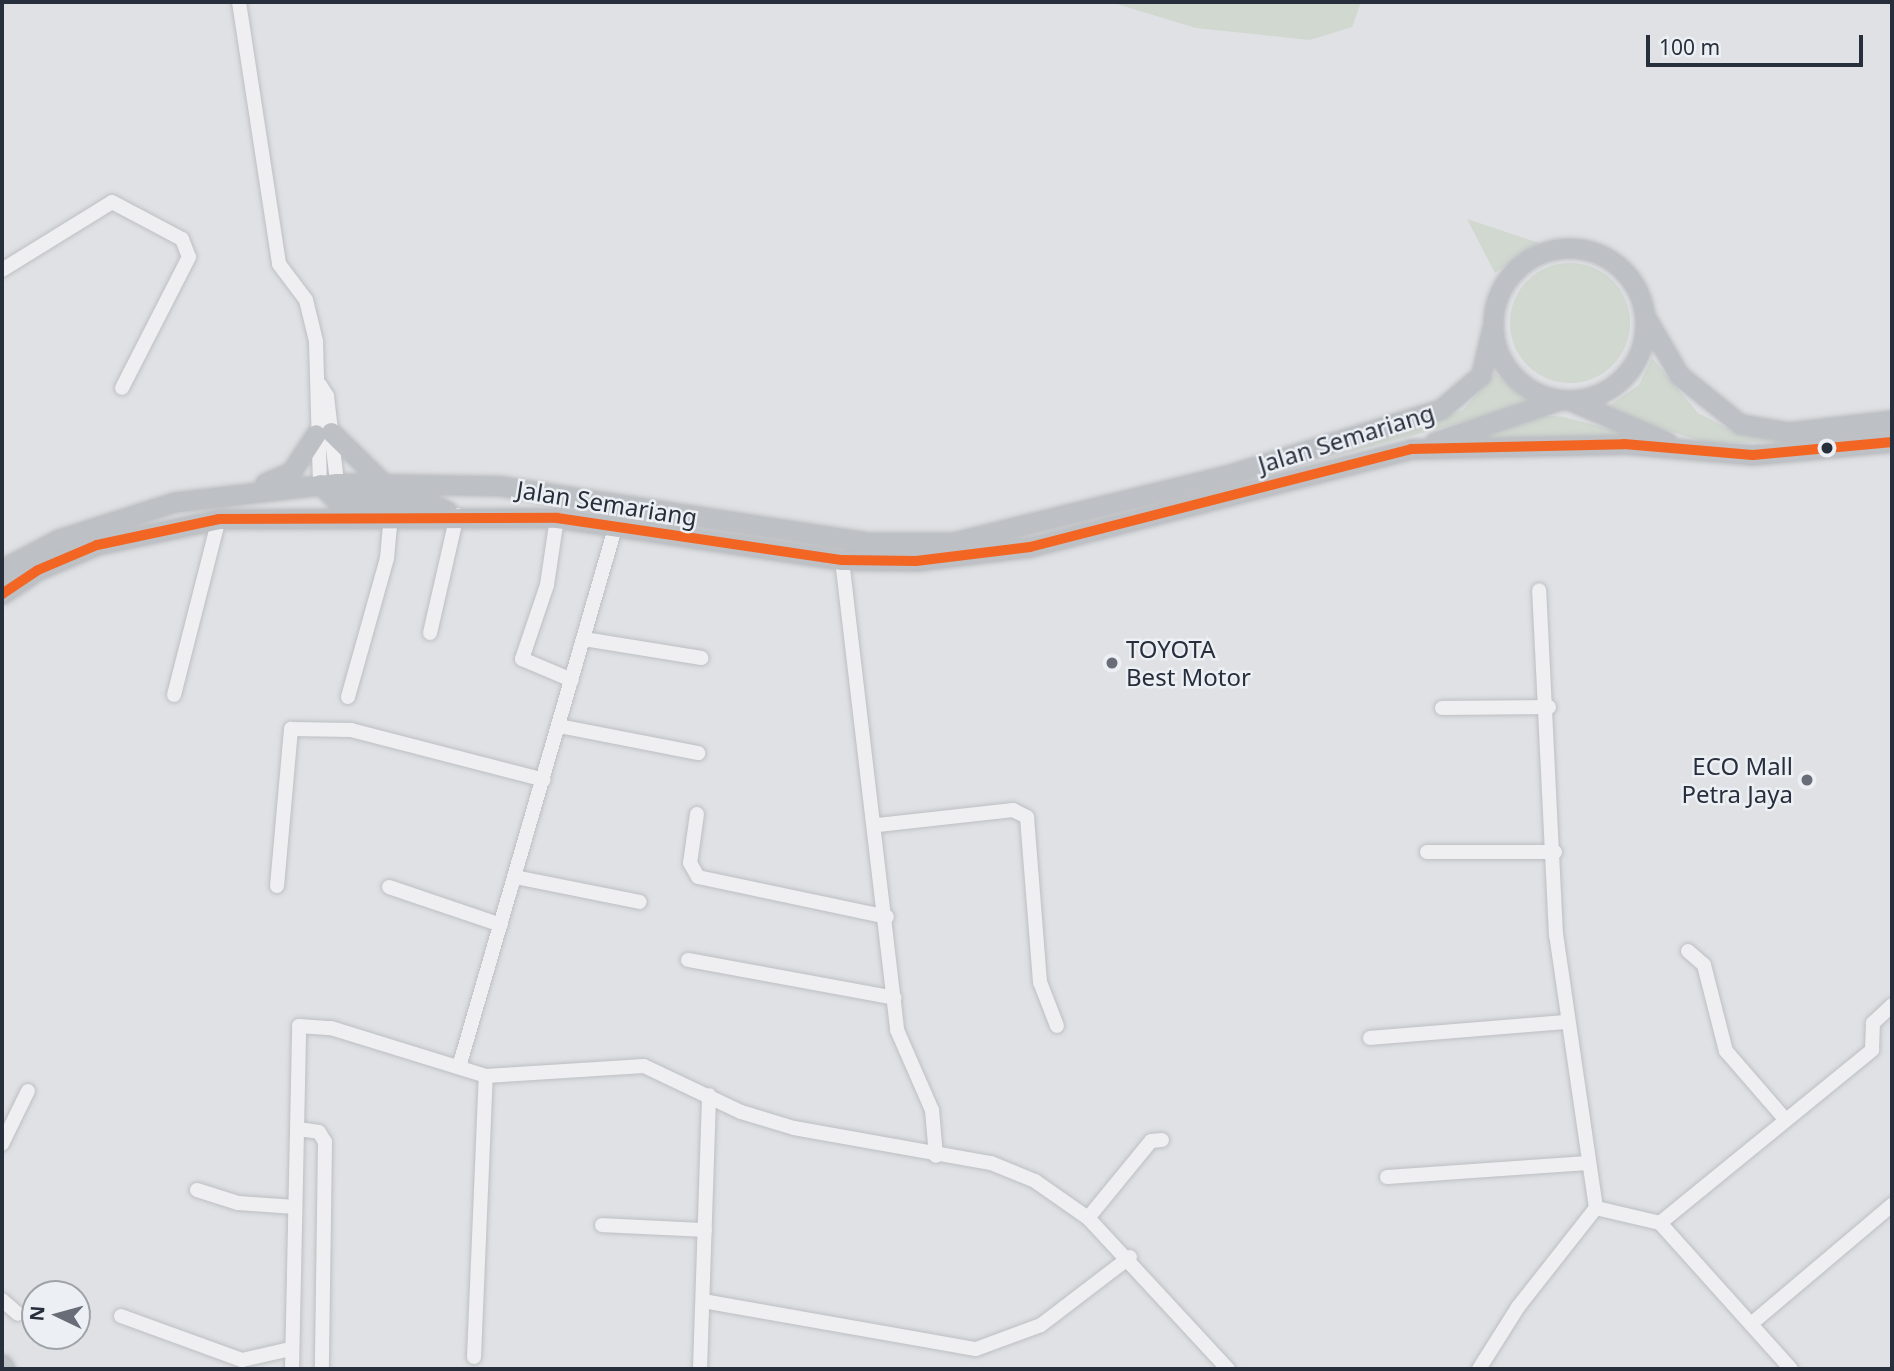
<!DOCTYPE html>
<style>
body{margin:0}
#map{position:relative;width:1894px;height:1371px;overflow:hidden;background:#dfe1e4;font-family:"Noto Sans",sans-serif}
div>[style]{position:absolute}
.green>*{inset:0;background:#d0d8d0}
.round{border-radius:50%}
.roads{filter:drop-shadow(0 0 2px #bdbfc2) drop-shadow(0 0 2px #bdbfc2)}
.street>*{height:14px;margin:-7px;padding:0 7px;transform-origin:7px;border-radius:7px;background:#efeff1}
.secondary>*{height:19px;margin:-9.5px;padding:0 9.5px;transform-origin:9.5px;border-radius:9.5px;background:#bdc0c4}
.secondary>.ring{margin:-9.5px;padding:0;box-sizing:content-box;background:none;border:19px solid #bdc0c4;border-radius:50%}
.bus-1>*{height:10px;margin:-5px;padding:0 5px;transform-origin:5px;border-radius:5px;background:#f26522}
.dots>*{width:19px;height:19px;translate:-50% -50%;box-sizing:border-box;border:4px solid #ecf0f4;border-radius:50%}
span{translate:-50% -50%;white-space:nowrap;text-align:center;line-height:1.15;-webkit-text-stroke:5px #ecf0f4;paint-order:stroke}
.street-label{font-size:24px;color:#282f3c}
.poi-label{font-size:24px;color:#282f3c}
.left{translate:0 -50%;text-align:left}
.right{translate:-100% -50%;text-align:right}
.frame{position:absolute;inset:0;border:4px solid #282f3c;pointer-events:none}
.north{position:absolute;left:21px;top:1280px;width:70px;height:70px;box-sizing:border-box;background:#ecf0f4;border:2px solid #9ea3aa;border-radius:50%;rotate:275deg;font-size:19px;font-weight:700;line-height:28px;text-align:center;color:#282f3c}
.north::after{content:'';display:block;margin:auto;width:24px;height:32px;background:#686d77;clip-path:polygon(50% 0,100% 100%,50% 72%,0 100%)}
.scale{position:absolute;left:1646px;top:35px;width:217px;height:32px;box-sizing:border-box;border:4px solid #282f3c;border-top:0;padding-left:9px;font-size:21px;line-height:24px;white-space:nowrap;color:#282f3c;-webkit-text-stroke:5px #ecf0f4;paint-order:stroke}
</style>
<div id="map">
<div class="green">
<i style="clip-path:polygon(1110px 2px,1361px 2px,1352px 27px,1310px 40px,1196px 28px)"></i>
<i style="clip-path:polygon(1467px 219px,1539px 243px,1495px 273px)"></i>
<i class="round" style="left:1510px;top:263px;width:120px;height:120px"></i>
<i style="clip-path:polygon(1652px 358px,1698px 413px,1738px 434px,1786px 442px,1707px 443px,1603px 410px,1639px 385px)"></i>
<i style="clip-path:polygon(1495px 373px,1530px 404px,1329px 458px,1463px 410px)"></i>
<i style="clip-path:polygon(1543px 415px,1564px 417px,1636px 436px,1460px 439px)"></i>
</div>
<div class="roads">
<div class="street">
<i style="left:239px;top:2px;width:265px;rotate:81.3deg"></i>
<i style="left:279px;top:264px;width:45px;rotate:53.1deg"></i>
<i style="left:306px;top:300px;width:42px;rotate:76.3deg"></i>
<i style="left:316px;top:341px;width:143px;rotate:88.4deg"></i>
<i style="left:2px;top:270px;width:129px;rotate:-31.7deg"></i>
<i style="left:112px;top:202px;width:79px;rotate:27.9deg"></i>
<i style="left:182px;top:239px;width:19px;rotate:69deg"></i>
<i style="left:189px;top:257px;width:147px;rotate:117.1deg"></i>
<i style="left:320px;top:385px;width:13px;rotate:58deg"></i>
<i style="left:327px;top:396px;width:88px;rotate:83.4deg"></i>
<i style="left:557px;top:518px;width:68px;rotate:98.5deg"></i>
<i style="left:547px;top:585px;width:78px;rotate:108.7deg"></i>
<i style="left:522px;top:659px;width:54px;rotate:22.8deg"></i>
<i style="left:842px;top:560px;width:473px;rotate:83.3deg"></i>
<i style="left:897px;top:1030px;width:87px;rotate:66.4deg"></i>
<i style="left:932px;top:1110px;width:46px;rotate:85deg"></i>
<i style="left:430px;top:633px;width:121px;rotate:-77.1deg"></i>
<i style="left:584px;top:639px;width:119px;rotate:9.2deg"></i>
<i style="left:174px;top:695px;width:182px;rotate:-75.7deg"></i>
<i style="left:348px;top:697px;width:144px;rotate:-74.3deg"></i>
<i style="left:387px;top:558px;width:43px;rotate:-84.7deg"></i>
<i style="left:1442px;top:708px;width:107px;rotate:-0.5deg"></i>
<i style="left:559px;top:726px;width:142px;rotate:11deg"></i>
<i style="left:697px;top:814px;width:49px;rotate:98.1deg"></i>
<i style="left:690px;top:863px;width:16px;rotate:60deg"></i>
<i style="left:698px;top:877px;width:193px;rotate:11.9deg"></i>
<i style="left:878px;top:825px;width:136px;rotate:-6.3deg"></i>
<i style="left:1013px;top:810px;width:16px;rotate:27deg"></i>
<i style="left:1027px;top:817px;width:166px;rotate:85.5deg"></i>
<i style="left:1040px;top:982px;width:47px;rotate:68.9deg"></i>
<i style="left:1427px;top:852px;width:128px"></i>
<i style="left:515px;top:877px;width:127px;rotate:11.3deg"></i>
<i style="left:277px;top:886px;width:158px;rotate:-84.9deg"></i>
<i style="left:291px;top:729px;width:60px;rotate:1deg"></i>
<i style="left:351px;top:730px;width:199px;rotate:14.5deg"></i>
<i style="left:389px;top:887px;width:118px;rotate:18.7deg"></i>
<i style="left:1688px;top:951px;width:21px;rotate:41deg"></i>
<i style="left:1704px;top:965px;width:89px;rotate:75.7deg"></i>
<i style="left:1726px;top:1051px;width:89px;rotate:49.1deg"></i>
<i style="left:688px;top:960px;width:210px;rotate:10.4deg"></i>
<i style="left:1370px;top:1038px;width:195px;rotate:-4.7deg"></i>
<i style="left:459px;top:1067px;width:564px;rotate:-73.85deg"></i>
<i style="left:298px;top:1129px;width:21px;rotate:8deg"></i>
<i style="left:319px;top:1132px;width:12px;rotate:59deg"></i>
<i style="left:325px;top:1142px;width:227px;rotate:90.8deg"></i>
<i style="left:2px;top:1144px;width:59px;rotate:-63.9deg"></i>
<i style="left:1387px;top:1177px;width:201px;rotate:-4deg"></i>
<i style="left:197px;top:1190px;width:43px;rotate:17.6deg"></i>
<i style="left:238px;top:1203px;width:57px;rotate:4deg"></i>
<i style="left:1596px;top:1208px;width:66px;rotate:13.2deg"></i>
<i style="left:1660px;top:1223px;width:196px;rotate:48.1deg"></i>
<i style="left:1088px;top:1218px;width:99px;rotate:-50.7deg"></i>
<i style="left:1151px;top:1141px;width:11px;rotate:-5deg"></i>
<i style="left:1660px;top:1223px;width:274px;rotate:-39.2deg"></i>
<i style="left:1872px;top:1050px;width:27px;rotate:-88deg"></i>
<i style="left:1873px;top:1023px;width:26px;rotate:-43deg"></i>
<i style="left:602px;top:1225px;width:103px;rotate:2.8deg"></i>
<i style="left:2px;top:1300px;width:21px;rotate:41deg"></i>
<i style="left:703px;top:1301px;width:277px;rotate:10deg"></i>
<i style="left:976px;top:1349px;width:69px;rotate:-20.3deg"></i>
<i style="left:1041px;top:1325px;width:112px;rotate:-37.4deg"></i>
<i style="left:121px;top:1316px;width:129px;rotate:20deg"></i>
<i style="left:242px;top:1360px;width:49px;rotate:-12.9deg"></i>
<i style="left:1751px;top:1324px;width:185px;rotate:-40.2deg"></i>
<i style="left:474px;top:1357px;width:281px;rotate:-87.6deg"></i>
<i style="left:292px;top:1369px;width:343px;rotate:-88.8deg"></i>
<i style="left:299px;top:1026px;width:32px;rotate:4deg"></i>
<i style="left:331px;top:1028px;width:162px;rotate:17.2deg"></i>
<i style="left:486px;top:1076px;width:158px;rotate:-3.6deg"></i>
<i style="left:644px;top:1066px;width:107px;rotate:25.4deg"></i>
<i style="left:741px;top:1112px;width:55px;rotate:16.8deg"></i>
<i style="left:794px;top:1128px;width:200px;rotate:10.1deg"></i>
<i style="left:991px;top:1163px;width:48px;rotate:22.2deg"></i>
<i style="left:1035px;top:1181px;width:65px;rotate:34.9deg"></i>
<i style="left:1088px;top:1218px;width:206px;rotate:47.2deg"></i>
<i style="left:700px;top:1369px;width:274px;rotate:-88.1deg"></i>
<i style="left:1479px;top:1369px;width:73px;rotate:-57.8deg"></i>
<i style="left:1518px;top:1307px;width:126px;rotate:-51.8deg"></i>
<i style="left:1596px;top:1208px;width:276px;rotate:-98.3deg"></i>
<i style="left:1556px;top:935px;width:345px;rotate:-92.8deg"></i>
</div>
<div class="secondary">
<i class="ring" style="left:1493px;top:248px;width:133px;height:133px"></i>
<i style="left:1646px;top:318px;width:66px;rotate:59.9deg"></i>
<i style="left:1679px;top:375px;width:78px;rotate:38.8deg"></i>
<i style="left:1740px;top:424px;width:50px;rotate:9.3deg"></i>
<i style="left:1789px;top:432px;width:104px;rotate:-6.6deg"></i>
<i style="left:1574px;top:402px;width:101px;rotate:23.3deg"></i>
<i style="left:331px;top:432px;width:73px;rotate:44.4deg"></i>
<i style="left:1435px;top:442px;width:128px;rotate:-18.7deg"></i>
<i style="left:265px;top:483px;width:28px;rotate:-23deg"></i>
<i style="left:291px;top:472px;width:45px;rotate:-56.7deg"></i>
<i style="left:320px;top:484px;width:23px;rotate:45deg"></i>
<i style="left:336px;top:500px;width:89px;rotate:0.6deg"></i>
<i style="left:425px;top:501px;width:24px;rotate:24deg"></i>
<i style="left:2px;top:569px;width:64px;rotate:-27.8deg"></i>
<i style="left:59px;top:539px;width:122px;rotate:-17.7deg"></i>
<i style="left:175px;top:502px;width:163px;rotate:-6.7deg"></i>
<i style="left:337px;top:483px;width:164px;rotate:1deg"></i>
<i style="left:501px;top:486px;width:371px;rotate:8.7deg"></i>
<i style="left:868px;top:542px;width:86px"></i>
<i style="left:954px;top:542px;width:281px;rotate:-13.8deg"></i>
<i style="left:1227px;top:475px;width:224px;rotate:-17.1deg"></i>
<i style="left:1441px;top:409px;width:52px;rotate:-40.4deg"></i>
<i style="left:1481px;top:375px;width:48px;rotate:-76.8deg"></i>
<i style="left:2px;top:594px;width:43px;rotate:-33.7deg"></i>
<i style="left:38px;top:570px;width:64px;rotate:-23deg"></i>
<i style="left:97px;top:545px;width:125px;rotate:-12deg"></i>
<i style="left:219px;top:519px;width:338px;rotate:-0.2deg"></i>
<i style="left:557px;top:518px;width:288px;rotate:8.4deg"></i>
<i style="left:842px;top:560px;width:74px;rotate:0.8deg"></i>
<i style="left:916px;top:561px;width:115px;rotate:-7deg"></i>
<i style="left:1030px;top:547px;width:393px;rotate:-14.4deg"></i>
<i style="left:1411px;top:449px;width:213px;rotate:-1.3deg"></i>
<i style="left:1624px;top:444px;width:129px;rotate:4.9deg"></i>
<i style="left:1753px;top:455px;width:140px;rotate:-5.3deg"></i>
<i style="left:2px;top:1364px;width:6px;rotate:59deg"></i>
</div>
</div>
<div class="bus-1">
<i style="left:2px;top:594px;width:43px;rotate:-33.7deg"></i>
<i style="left:38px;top:570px;width:64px;rotate:-23deg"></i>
<i style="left:97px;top:545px;width:125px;rotate:-12deg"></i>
<i style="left:219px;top:519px;width:338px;rotate:-0.2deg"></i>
<i style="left:557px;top:518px;width:288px;rotate:8.4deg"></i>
<i style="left:842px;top:560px;width:74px;rotate:0.8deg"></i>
<i style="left:916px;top:561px;width:115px;rotate:-7deg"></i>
<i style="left:1030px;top:547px;width:393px;rotate:-14.4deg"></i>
<i style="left:1411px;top:449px;width:213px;rotate:-1.3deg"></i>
<i style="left:1624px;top:444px;width:129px;rotate:4.9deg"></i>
<i style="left:1753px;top:455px;width:140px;rotate:-5.3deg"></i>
</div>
<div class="dots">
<i style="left:1827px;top:448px;background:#282f3c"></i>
<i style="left:1112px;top:663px;background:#686d77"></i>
<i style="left:1807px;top:780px;background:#686d77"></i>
</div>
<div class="street-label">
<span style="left:1346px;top:438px;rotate:-17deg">Jalan Semariang</span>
<span style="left:607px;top:503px;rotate:9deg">Jalan Semariang</span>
</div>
<div class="poi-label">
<span class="left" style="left:1126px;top:663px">TOYOTA<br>Best Motor</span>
<span class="right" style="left:1793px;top:780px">ECO Mall<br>Petra Jaya</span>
</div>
<div class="frame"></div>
<div class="north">N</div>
<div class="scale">100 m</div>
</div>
